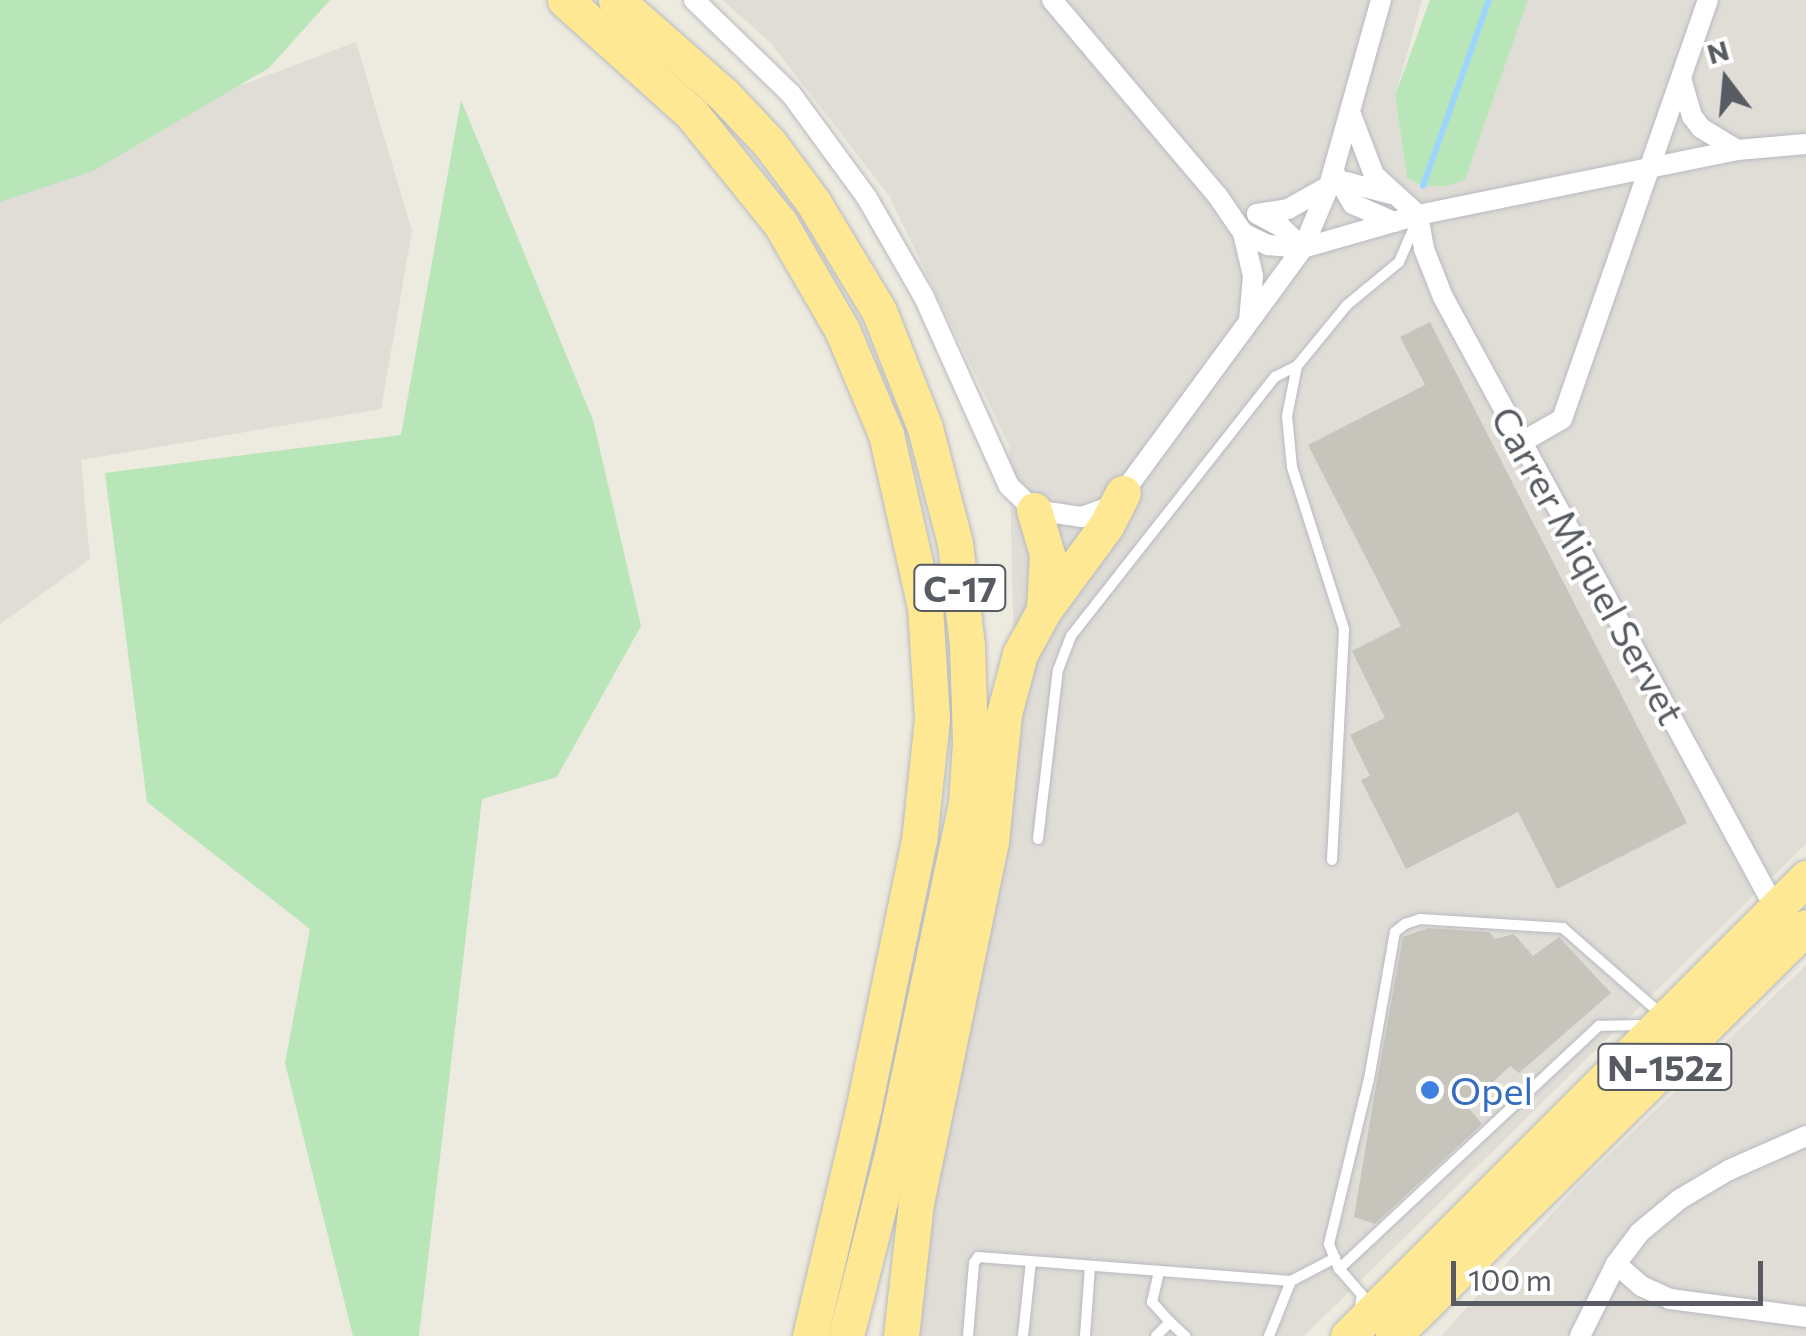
<!DOCTYPE html>
<style>
body{margin:0}
#map{position:relative;width:1806px;height:1336px;overflow:hidden;background:#edeadf;font-family:Commissioner,sans-serif}
div>[style]{position:absolute}
.industrial>*{inset:0;background:#e0ddd7}
.green>*{inset:0;background:#b9e6b9}
.stream>*{height:6px;margin:-3px;padding:0 3px;transform-origin:3px;border-radius:3px;background:#9dd5ff}
.building>*{inset:0;background:#c7c4bc}
.roads{filter:drop-shadow(0 0 2px #b7bac0) drop-shadow(0 0 2px #b7bac0)}
.service>*{height:10px;margin:-5px;padding:0 5px;transform-origin:5px;border-radius:5px;background:#fff}
.minor>*{height:20px;margin:-10px;padding:0 10px;transform-origin:10px;border-radius:10px;background:#fff}
.trunk>*{height:35px;margin:-17.5px;padding:0 17.5px;transform-origin:17.5px;border-radius:17.5px;background:#ffe893}
.dots>*{width:28px;height:28px;translate:-50% -50%;box-sizing:border-box;border:5px solid #fff;border-radius:50%}
span{translate:-50% -50%;white-space:nowrap;text-align:center;line-height:1.15;-webkit-text-stroke:8px #fff;paint-order:stroke}
.shield-label span{padding:2px 8px;background:#fff;border:2px solid;border-radius:8px;-webkit-text-stroke-width:0}
.shield-label{font-size:35px;color:#585c62;font-weight:700}
.street-label{font-size:38px;color:#585c62}
.shop-label{font-size:38px;color:#366cbe}
.left{translate:0 -50%;text-align:left}
.north{position:absolute;left:1676px;top:30px;width:100px;height:100px;-webkit-text-stroke:8px #fff;paint-order:stroke;rotate:344deg;font-size:28px;font-weight:700;line-height:40px;text-align:center;color:#585c62}
.north::after{content:'';display:block;margin:auto;width:35px;height:45px;background:#585c62;clip-path:polygon(50% 0,100% 100%,50% 72%,0 100%)}
.scale{position:absolute;left:1451px;top:1261px;width:312px;height:45px;box-sizing:border-box;border:5px solid #585c62;border-top:0;padding-left:12px;font-size:30px;line-height:35px;white-space:nowrap;color:#585c62;-webkit-text-stroke:8px #fff;paint-order:stroke}
</style>
<div id="map">
<div class="industrial">
<i style="clip-path:polygon(722px 0,1422px 0,1395px 97px,1407px 178px,1465px 180px,1528px 0,1806px 0,1806px 844px,1304px 1336px,915px 1336px,914px 1307px,1015px 695px,1009px 445px,889px 196px,770px 42px)"></i>
<i style="clip-path:polygon(356px 42px,412px 231px,381px 409px,81px 460px,90px 559px,0 624px,0 176px)"></i>
<i style="clip-path:polygon(1806px 965px,1806px 1336px,1441px 1336px,1578px 1185px)"></i>
</div>
<div class="green">
<i style="clip-path:polygon(0 0,330px 0,269px 68px,93px 171px,0 202px)"></i>
<i style="clip-path:polygon(1430px 0,1528px 0,1465px 180px,1446px 186px,1423px 186px,1407px 178px,1395px 96px)"></i>
<i style="clip-path:polygon(461px 100px,593px 420px,641px 626px,557px 777px,482px 799px,419px 1336px,353px 1336px,285px 1063px,310px 929px,147px 802px,105px 473px,401px 435px)"></i>
</div>
<div class="stream">
<i style="left:1423px;top:186px;width:197px;rotate:-70.5deg"></i>
</div>
<div class="building">
<i style="clip-path:polygon(1430px 322px,1687px 823px,1557px 889px,1518px 812px,1406px 869px,1361px 780px,1370px 776px,1350px 735px,1385px 718px,1352px 651px,1401px 626px,1308px 445px,1425px 385px,1400px 337px)"></i>
<i style="clip-path:polygon(1428px 928px,1489px 932px,1495px 939px,1514px 934px,1533px 956px,1559px 937px,1611px 993px,1519px 1073px,1510px 1066px,1467px 1106px,1482px 1124px,1375px 1224px,1354px 1217px,1374px 1097px,1403px 937px)"></i>
</div>
<div class="roads">
<div class="service">
<i style="left:1038px;top:839px;width:170px;rotate:-83.3deg"></i>
<i style="left:1058px;top:670px;width:36px;rotate:-69deg"></i>
<i style="left:1071px;top:636px;width:330px;rotate:-51.8deg"></i>
<i style="left:1275px;top:377px;width:25px;rotate:-27deg"></i>
<i style="left:1332px;top:860px;width:231px;rotate:-87deg"></i>
<i style="left:1344px;top:629px;width:170px;rotate:-107.8deg"></i>
<i style="left:1292px;top:467px;width:51px;rotate:-95.6deg"></i>
<i style="left:1287px;top:416px;width:51px;rotate:-78.7deg"></i>
<i style="left:1297px;top:366px;width:79px;rotate:-50.7deg"></i>
<i style="left:1347px;top:305px;width:67px;rotate:-39.6deg"></i>
<i style="left:1399px;top:262px;width:40px;rotate:-66.6deg"></i>
<i style="left:1339px;top:1269px;width:27px;rotate:-112deg"></i>
<i style="left:1329px;top:1244px;width:170px;rotate:-76.4deg"></i>
<i style="left:1369px;top:1079px;width:149px;rotate:-80deg"></i>
<i style="left:1395px;top:932px;width:13px;rotate:-39deg"></i>
<i style="left:1405px;top:924px;width:16px;rotate:-18deg"></i>
<i style="left:1420px;top:919px;width:143px;rotate:3.6deg"></i>
<i style="left:1563px;top:928px;width:130px;rotate:41.3deg"></i>
<i style="left:1360px;top:1307px;width:12px;rotate:-81deg"></i>
<i style="left:1362px;top:1295px;width:35px;rotate:-131deg"></i>
<i style="left:1339px;top:1269px;width:356px;rotate:-43.1deg"></i>
<i style="left:1599px;top:1026px;width:49px;rotate:-1.2deg"></i>
<i style="left:1170px;top:1322px;width:21px;rotate:43deg"></i>
<i style="left:968px;top:1336px;width:73px;rotate:-85.3deg"></i>
<i style="left:974px;top:1263px;width:7px;rotate:-56deg"></i>
<i style="left:978px;top:1257px;width:314px;rotate:4.4deg"></i>
<i style="left:1291px;top:1281px;width:50px;rotate:-27.6deg"></i>
<i style="left:1023px;top:1336px;width:75px;rotate:-83.9deg"></i>
<i style="left:1085px;top:1336px;width:70px;rotate:-85.9deg"></i>
<i style="left:1156px;top:1336px;width:20px;rotate:-45deg"></i>
<i style="left:1170px;top:1322px;width:27px;rotate:-132deg"></i>
<i style="left:1152px;top:1302px;width:32px;rotate:-77deg"></i>
<i style="left:1269px;top:1336px;width:59px;rotate:-68.2deg"></i>
</div>
<div class="minor">
<i style="left:694px;top:0;width:135px;rotate:44.1deg"></i>
<i style="left:791px;top:94px;width:129px;rotate:53.8deg"></i>
<i style="left:867px;top:198px;width:114px;rotate:60.1deg"></i>
<i style="left:924px;top:297px;width:207px;rotate:65.8deg"></i>
<i style="left:1009px;top:486px;width:35px;rotate:44deg"></i>
<i style="left:1034px;top:510px;width:49px;rotate:8.3deg"></i>
<i style="left:1082px;top:517px;width:30px;rotate:-20deg"></i>
<i style="left:1110px;top:507px;width:19px;rotate:-47deg"></i>
<i style="left:1123px;top:493px;width:304px;rotate:-53.7deg"></i>
<i style="left:1303px;top:248px;width:67px;rotate:-67.2deg"></i>
<i style="left:1329px;top:186px;width:193px;rotate:-74.4deg"></i>
<i style="left:1052px;top:0;width:255px;rotate:49.8deg"></i>
<i style="left:1217px;top:195px;width:46px;rotate:55.6deg"></i>
<i style="left:1243px;top:233px;width:44px;rotate:76.9deg"></i>
<i style="left:1253px;top:276px;width:45px;rotate:95.1deg"></i>
<i style="left:1681px;top:78px;width:40px;rotate:74deg"></i>
<i style="left:1692px;top:116px;width:15px;rotate:53deg"></i>
<i style="left:1701px;top:128px;width:42px;rotate:31.4deg"></i>
<i style="left:1350px;top:112px;width:67px;rotate:69.1deg"></i>
<i style="left:1374px;top:175px;width:59px;rotate:42.3deg"></i>
<i style="left:1335px;top:174px;width:35px;rotate:59deg"></i>
<i style="left:1353px;top:204px;width:45px;rotate:23.7deg"></i>
<i style="left:1257px;top:214px;width:31px;rotate:-9deg"></i>
<i style="left:1288px;top:209px;width:47px;rotate:-29.3deg"></i>
<i style="left:1329px;top:186px;width:17px;rotate:-13deg"></i>
<i style="left:1346px;top:182px;width:47px;rotate:14.9deg"></i>
<i style="left:1257px;top:214px;width:27px;rotate:28deg"></i>
<i style="left:1281px;top:227px;width:30px;rotate:44deg"></i>
<i style="left:1418px;top:215px;width:35px;rotate:80deg"></i>
<i style="left:1424px;top:249px;width:52px;rotate:68.4deg"></i>
<i style="left:1443px;top:297px;width:695px;rotate:61.48deg"></i>
<i style="left:1243px;top:233px;width:28px;rotate:26deg"></i>
<i style="left:1268px;top:245px;width:35px;rotate:5deg"></i>
<i style="left:1303px;top:248px;width:120px;rotate:-16deg"></i>
<i style="left:1418px;top:215px;width:326px;rotate:-11.5deg"></i>
<i style="left:1737px;top:150px;width:69px;rotate:-5deg"></i>
<i style="left:1522px;top:442px;width:46px;rotate:-29.9deg"></i>
<i style="left:1562px;top:419px;width:444px;rotate:-70.8deg"></i>
<i style="left:1616px;top:1264px;width:33px;rotate:41deg"></i>
<i style="left:1641px;top:1286px;width:32px;rotate:24deg"></i>
<i style="left:1670px;top:1299px;width:137px;rotate:7.5deg"></i>
<i style="left:1580px;top:1336px;width:80px;rotate:-63.4deg"></i>
<i style="left:1616px;top:1264px;width:39px;rotate:-53deg"></i>
<i style="left:1639px;top:1233px;width:53px;rotate:-39.7deg"></i>
<i style="left:1680px;top:1199px;width:57px;rotate:-30.6deg"></i>
<i style="left:1729px;top:1170px;width:84px;rotate:-23.8deg"></i>
</div>
<div class="trunk">
<i style="left:565px;top:0;width:171px;rotate:41.9deg"></i>
<i style="left:692px;top:114px;width:140px;rotate:51.1deg"></i>
<i style="left:780px;top:223px;width:124px;rotate:59.9deg"></i>
<i style="left:842px;top:330px;width:113px;rotate:67.1deg"></i>
<i style="left:886px;top:434px;width:177px;rotate:77.3deg"></i>
<i style="left:925px;top:607px;width:112px;rotate:86.4deg"></i>
<i style="left:932px;top:719px;width:122px;rotate:96.1deg"></i>
<i style="left:919px;top:840px;width:272px;rotate:101.7deg"></i>
<i style="left:864px;top:1106px;width:236px;rotate:103.2deg"></i>
<i style="left:616px;top:0;width:144px;rotate:41.3deg"></i>
<i style="left:724px;top:95px;width:67px;rotate:46.8deg"></i>
<i style="left:770px;top:144px;width:72px;rotate:53.4deg"></i>
<i style="left:813px;top:202px;width:127px;rotate:58.8deg"></i>
<i style="left:879px;top:311px;width:126px;rotate:68.5deg"></i>
<i style="left:925px;top:428px;width:119px;rotate:75.4deg"></i>
<i style="left:955px;top:543px;width:103px;rotate:83.3deg"></i>
<i style="left:967px;top:645px;width:98px;rotate:88.2deg"></i>
<i style="left:970px;top:743px;width:60px;rotate:93.8deg"></i>
<i style="left:966px;top:803px;width:363px;rotate:101.9deg"></i>
<i style="left:891px;top:1158px;width:184px;rotate:104.2deg"></i>
<i style="left:1034px;top:510px;width:46px;rotate:73.5deg"></i>
<i style="left:1047px;top:554px;width:55px;rotate:93.1deg"></i>
<i style="left:901px;top:1336px;width:134px;rotate:-83.6deg"></i>
<i style="left:916px;top:1203px;width:369px;rotate:-78.3deg"></i>
<i style="left:991px;top:842px;width:129px;rotate:-84.2deg"></i>
<i style="left:1004px;top:714px;width:62px;rotate:-75.1deg"></i>
<i style="left:1020px;top:654px;width:50px;rotate:-61.4deg"></i>
<i style="left:1044px;top:610px;width:104px;rotate:-53.6deg"></i>
<i style="left:1106px;top:526px;width:37px;rotate:-63deg"></i>
<i style="left:1348px;top:1336px;width:648px;rotate:-45deg"></i>
<i style="left:1393px;top:1336px;width:581px;rotate:-44.72deg"></i>
</div>
</div>
<div class="dots">
<i style="left:1430px;top:1090px;background:#3f7fe0"></i>
</div>
<div class="shield-label">
<span style="left:960px;top:588px">C-17</span>
<span style="left:1665px;top:1067px">N-152z</span>
</div>
<div class="street-label">
<span style="left:1589px;top:565px;rotate:61deg">Carrer Miquel Servet</span>
</div>
<div class="shop-label">
<span class="left" style="left:1450px;top:1090px">Opel</span>
</div>
<div class="north">N</div>
<div class="scale">100 m</div>
</div>
